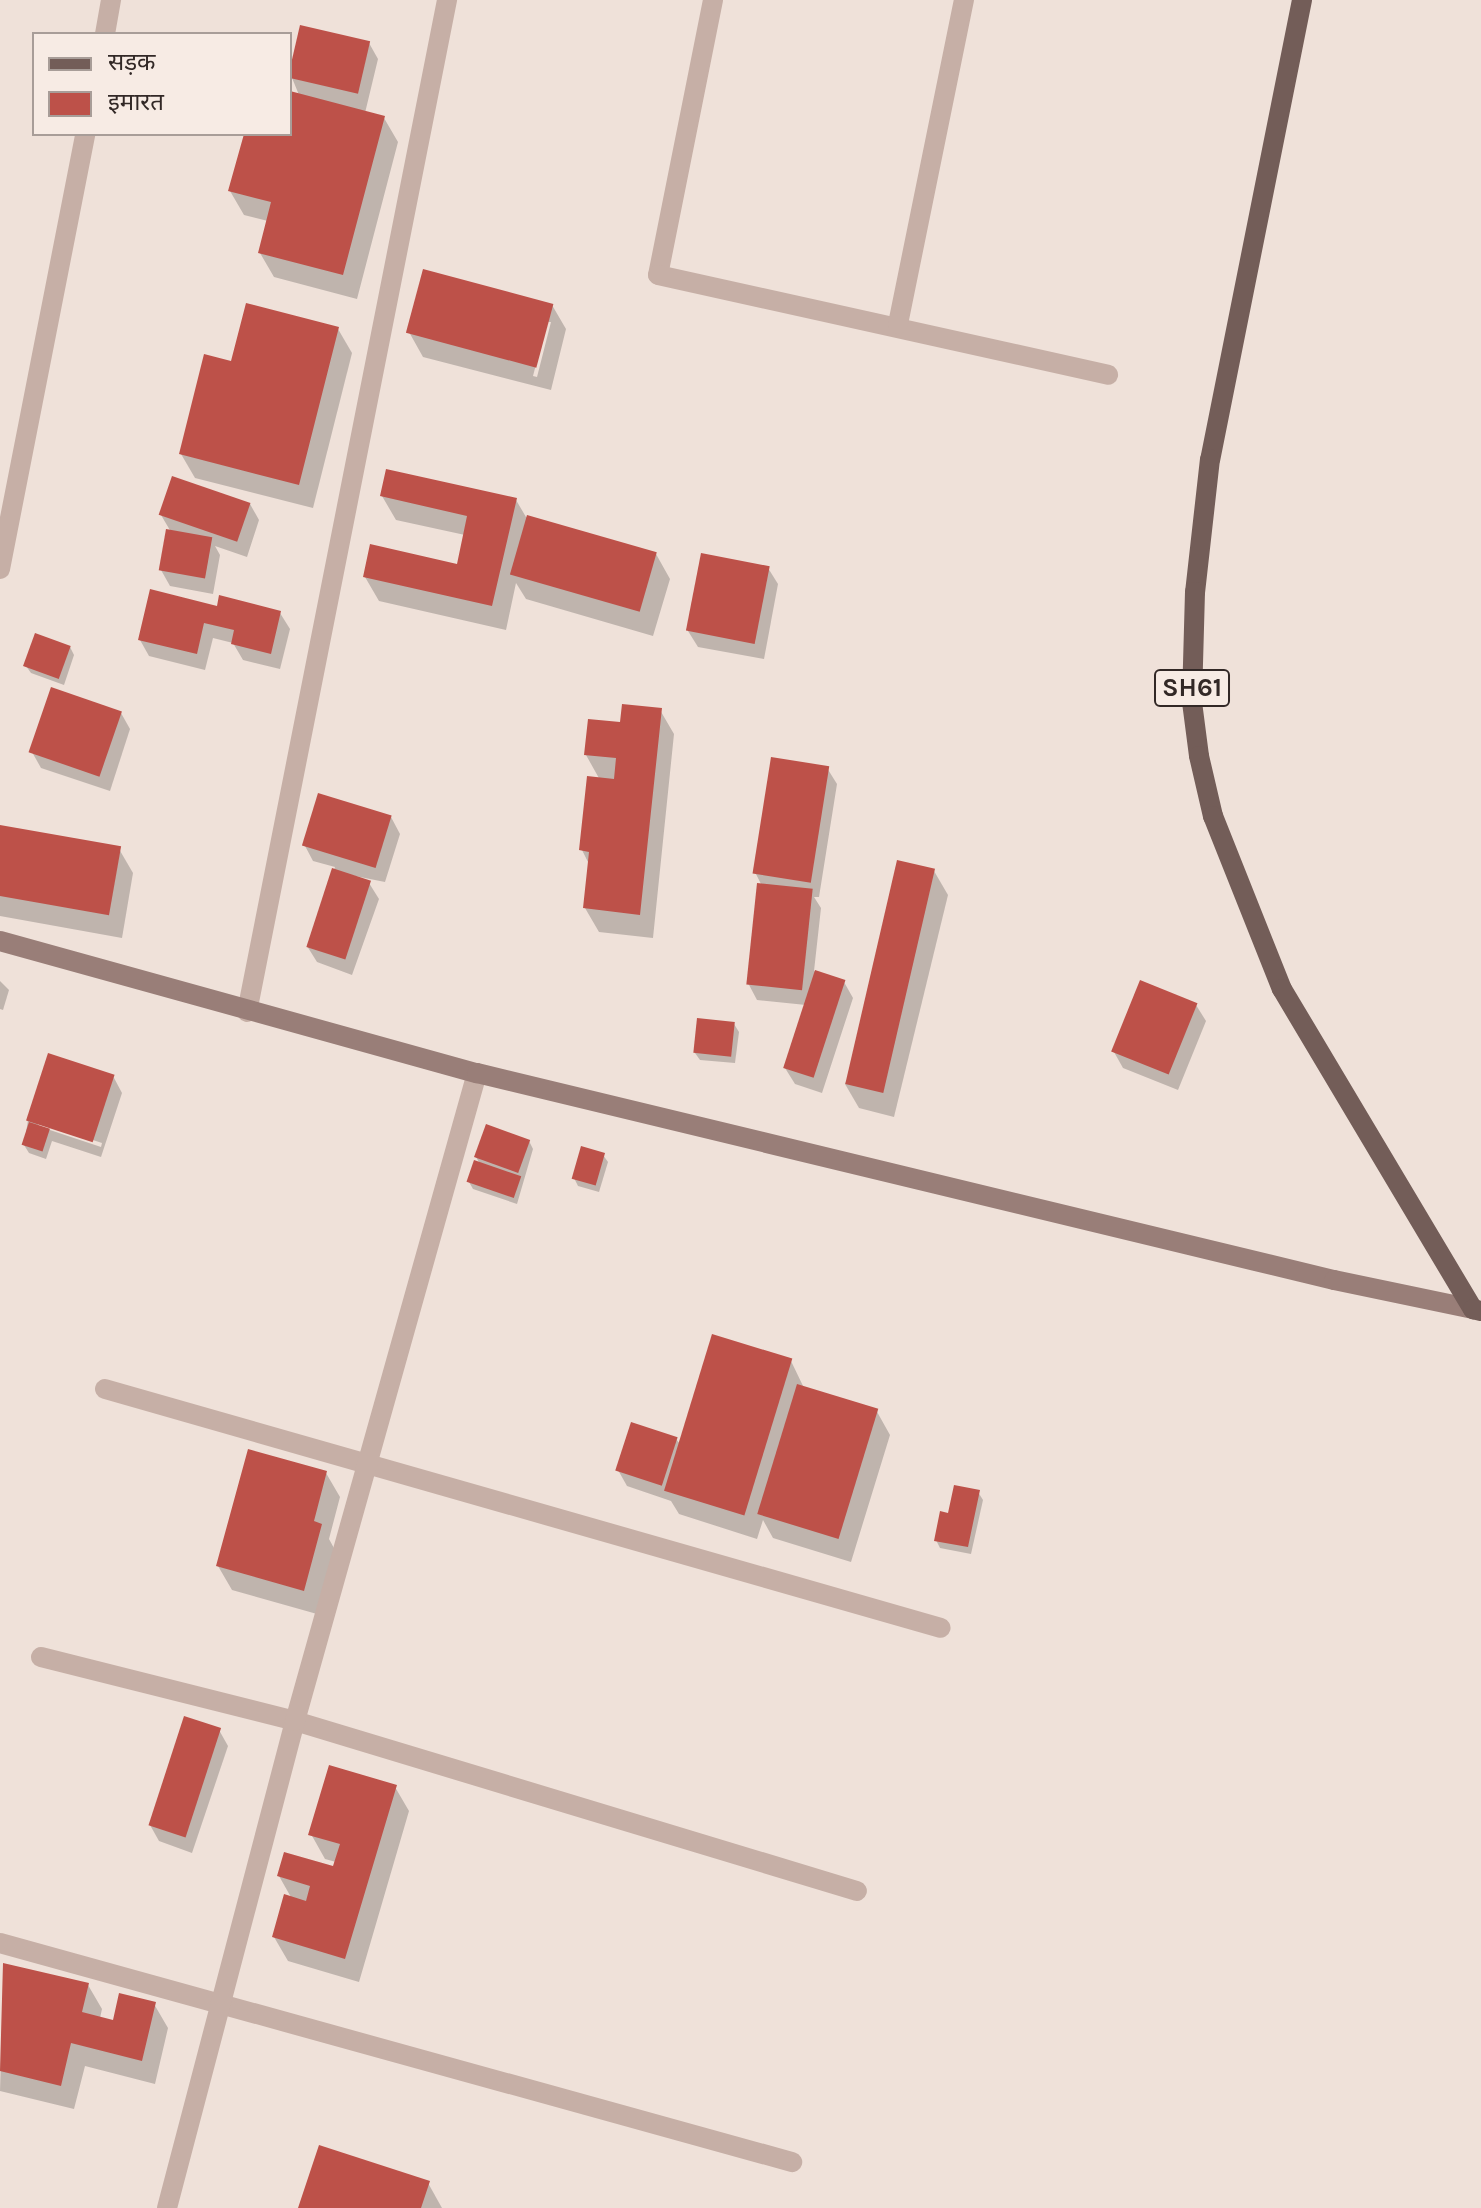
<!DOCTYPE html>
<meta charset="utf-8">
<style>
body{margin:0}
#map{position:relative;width:1481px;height:2208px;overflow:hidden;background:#efe1d9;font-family:Karla,"Noto Sans Devanagari",sans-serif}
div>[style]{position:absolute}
.shadow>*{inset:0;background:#0003}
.building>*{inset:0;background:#bd5149;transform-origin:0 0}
.street>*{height:20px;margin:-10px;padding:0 10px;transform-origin:10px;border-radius:10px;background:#c6afa6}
.secondary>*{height:20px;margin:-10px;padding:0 10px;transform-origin:10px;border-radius:10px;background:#997e78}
.primary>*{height:20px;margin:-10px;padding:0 10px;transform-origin:10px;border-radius:10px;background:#735d58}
span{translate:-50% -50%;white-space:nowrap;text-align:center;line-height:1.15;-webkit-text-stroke:6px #f7ebe4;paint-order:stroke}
.shield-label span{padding:2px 6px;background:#f7ebe4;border:2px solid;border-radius:6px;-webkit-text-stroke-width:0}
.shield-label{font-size:26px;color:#322826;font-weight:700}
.legend{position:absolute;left:32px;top:32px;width:260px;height:104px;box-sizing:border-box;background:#f7ebe4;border:2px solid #a89d98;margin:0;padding:10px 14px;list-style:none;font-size:24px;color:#322826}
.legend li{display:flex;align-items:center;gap:16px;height:40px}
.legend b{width:40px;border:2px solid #a89d98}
</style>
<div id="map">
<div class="shadow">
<i style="clip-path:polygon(301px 27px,369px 43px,378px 59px,365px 113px,384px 118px,398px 142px,357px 299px,274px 277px,260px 253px,268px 221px,244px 215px,230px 191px,246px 134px,290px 134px,290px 93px,299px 95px,290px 73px)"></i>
<i style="clip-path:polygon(evenodd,552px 305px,566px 329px,551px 390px,423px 357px,409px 332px,552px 305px,547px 322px,551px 322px,537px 377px,533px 376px,547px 322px)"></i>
<i style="clip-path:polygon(338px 329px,352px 353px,313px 508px,195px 478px,181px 454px,233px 364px)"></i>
<i style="clip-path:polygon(382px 496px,516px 500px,526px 517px,656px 554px,670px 579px,653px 636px,526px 599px,516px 583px,506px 630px,379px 601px,365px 577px,458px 567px,465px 535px,396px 520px)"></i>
<i style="clip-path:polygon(250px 504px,259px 520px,247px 557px,215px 546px,220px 555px,213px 594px,170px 586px,161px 570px,171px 532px,161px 515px)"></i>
<i style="clip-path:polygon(768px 568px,778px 584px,764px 659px,698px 647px,688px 631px)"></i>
<i style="clip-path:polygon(218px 608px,280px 613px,290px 629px,280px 669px,243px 660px,233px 643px,213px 638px,205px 670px,149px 656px,140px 640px)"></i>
<i style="clip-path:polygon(70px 647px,74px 655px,64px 685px,31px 673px,26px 666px)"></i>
<i style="clip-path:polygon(660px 710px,674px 734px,653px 938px,599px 932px,585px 908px,589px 864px,582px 850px,600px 780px,586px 755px,622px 724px)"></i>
<i style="clip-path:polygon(121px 713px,130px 729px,110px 791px,41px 768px,32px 752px)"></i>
<i style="clip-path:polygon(827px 768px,837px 784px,819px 897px,814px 897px,821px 908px,814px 971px,844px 982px,853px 998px,822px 1093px,795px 1084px,785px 1068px,806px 1005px,757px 1000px,748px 983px,762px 886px,755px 872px)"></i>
<i style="clip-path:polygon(391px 817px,400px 834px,385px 882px,340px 873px,369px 883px,379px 899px,352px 975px,317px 962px,307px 946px,335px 867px,313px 861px,304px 844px)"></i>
<i style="clip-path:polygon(0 827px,119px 849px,133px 873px,122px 938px,0 916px)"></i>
<i style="clip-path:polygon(934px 871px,948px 895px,894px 1117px,859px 1108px,845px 1084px)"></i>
<i style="clip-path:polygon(0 981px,9px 990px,3px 1010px,0 1009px)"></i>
<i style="clip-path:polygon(1196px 1005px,1206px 1021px,1178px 1090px,1123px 1068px,1114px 1052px)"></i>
<i style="clip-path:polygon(734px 1024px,739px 1032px,735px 1063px,700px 1060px,695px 1053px)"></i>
<i style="clip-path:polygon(evenodd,113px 1076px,122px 1093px,101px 1157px,52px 1141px,46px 1159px,29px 1153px,24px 1145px,28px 1120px,113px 1076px,38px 1122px,102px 1143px,101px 1147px,38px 1126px,38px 1122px)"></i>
<i style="clip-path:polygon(529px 1141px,533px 1149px,517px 1204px,473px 1189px,469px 1182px,480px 1164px,476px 1157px)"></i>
<i style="clip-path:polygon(603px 1155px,608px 1162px,599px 1192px,578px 1186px,574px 1178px)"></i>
<i style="clip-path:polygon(791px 1361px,804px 1388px,876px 1410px,890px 1435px,851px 1562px,773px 1538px,763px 1520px,757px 1539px,679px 1514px,671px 1501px,627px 1486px,618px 1470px,676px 1439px,680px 1444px)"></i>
<i style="clip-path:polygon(326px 1473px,340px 1497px,329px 1539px,335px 1550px,317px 1614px,232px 1590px,218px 1566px)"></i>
<i style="clip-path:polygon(978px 1492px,983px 1500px,971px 1554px,940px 1548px,936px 1540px,950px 1515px)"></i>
<i style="clip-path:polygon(219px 1730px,228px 1746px,192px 1853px,159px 1841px,150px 1825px)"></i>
<i style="clip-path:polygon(395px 1787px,409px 1811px,359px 1982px,288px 1961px,274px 1937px,292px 1899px,279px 1876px,334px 1869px,336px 1862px,325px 1859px,311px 1834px)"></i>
<i style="clip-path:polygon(4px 1965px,88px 1985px,102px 2009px,100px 2018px,114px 2022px,154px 2004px,168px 2028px,155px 2084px,85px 2066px,74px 2109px,0 2091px)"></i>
<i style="clip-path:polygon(428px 2183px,442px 2208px,301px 2208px)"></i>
</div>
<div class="building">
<i style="left:300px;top:25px;width:72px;height:54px;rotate:13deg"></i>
<i style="clip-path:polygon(290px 91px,385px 116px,343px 275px,258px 253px,271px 202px,228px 191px,244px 134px,290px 134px)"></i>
<i style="left:423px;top:269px;width:135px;height:66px;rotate:15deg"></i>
<i style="clip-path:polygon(246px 303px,339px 327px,299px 485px,179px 454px,204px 354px,231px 361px)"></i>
<i style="clip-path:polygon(386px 469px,517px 498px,492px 606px,363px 577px,370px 544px,457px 564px,467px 516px,380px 496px)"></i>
<i style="left:172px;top:476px;width:83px;height:41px;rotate:19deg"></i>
<i style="left:527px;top:515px;width:135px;height:62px;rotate:16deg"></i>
<i style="left:166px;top:529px;width:47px;height:42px;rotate:10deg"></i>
<i style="left:701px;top:553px;width:70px;height:79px;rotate:11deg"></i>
<i style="clip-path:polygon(150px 589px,217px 606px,219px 595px,281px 611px,271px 654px,231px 644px,234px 630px,204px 623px,197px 654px,138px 640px)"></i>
<i style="left:35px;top:633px;width:38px;height:35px;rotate:20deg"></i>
<i style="left:51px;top:687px;width:75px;height:69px;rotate:19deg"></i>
<i style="clip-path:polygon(622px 704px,662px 708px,640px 915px,583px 908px,589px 852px,579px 850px,587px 776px,614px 779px,616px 758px,584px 755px,588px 719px,620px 722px)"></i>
<i style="left:771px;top:757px;width:59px;height:118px;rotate:9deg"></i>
<i style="left:318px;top:793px;width:77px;height:55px;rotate:17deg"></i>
<i style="left:0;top:825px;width:123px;height:70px;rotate:10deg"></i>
<i style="left:897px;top:860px;width:39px;height:230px;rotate:13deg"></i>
<i style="left:332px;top:868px;width:41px;height:83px;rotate:18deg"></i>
<i style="left:757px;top:883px;width:56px;height:102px;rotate:6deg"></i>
<i style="left:815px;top:970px;width:32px;height:103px;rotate:18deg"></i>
<i style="left:1140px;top:980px;width:62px;height:77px;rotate:22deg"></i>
<i style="left:697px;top:1018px;width:38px;height:35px;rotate:6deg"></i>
<i style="left:48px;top:1053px;width:70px;height:71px;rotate:18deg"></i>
<i style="left:29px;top:1122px;width:22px;height:24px;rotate:18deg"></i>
<i style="left:486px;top:1124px;width:47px;height:35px;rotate:20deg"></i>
<i style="left:581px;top:1146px;width:25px;height:34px;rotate:16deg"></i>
<i style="left:474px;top:1160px;width:50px;height:23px;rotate:19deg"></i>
<i style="left:712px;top:1334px;width:84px;height:164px;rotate:17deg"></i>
<i style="left:797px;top:1384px;width:85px;height:136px;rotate:17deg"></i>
<i style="left:631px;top:1422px;width:49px;height:51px;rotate:18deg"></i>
<i style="clip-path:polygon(248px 1449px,327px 1471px,314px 1521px,322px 1524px,304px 1591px,216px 1566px)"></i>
<i style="clip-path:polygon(954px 1485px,980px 1490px,968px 1547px,934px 1541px,940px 1511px,948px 1513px)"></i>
<i style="left:184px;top:1716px;width:39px;height:115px;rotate:18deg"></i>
<i style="clip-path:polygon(329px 1765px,397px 1785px,345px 1959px,272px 1937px,284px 1894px,306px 1901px,310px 1886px,277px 1876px,284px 1852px,333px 1866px,340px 1844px,308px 1835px)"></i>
<i style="clip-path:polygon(3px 1963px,89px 1983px,82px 2012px,113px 2020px,119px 1993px,156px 2002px,142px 2061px,71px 2043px,61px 2086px,0 2071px)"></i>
<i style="clip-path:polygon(319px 2145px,430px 2181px,421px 2208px,298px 2208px)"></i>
</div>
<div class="street">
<i style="left:713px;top:0;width:280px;rotate:101.3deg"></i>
<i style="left:658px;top:275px;width:461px;rotate:12.5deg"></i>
<i style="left:105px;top:34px;width:35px;rotate:-80deg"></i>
<i style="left:898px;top:324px;width:331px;rotate:-78.5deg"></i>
<i style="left:0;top:569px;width:443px;rotate:-78.9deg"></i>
<i style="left:247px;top:1012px;width:1032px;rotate:-78.82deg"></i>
<i style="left:105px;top:1389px;width:869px;rotate:15.95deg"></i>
<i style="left:41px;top:1657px;width:262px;rotate:14.1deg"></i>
<i style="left:295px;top:1721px;width:587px;rotate:16.83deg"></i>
<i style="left:0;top:1943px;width:822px;rotate:15.46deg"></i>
<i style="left:167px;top:2208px;width:504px;rotate:-75.27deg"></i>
<i style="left:295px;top:1721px;width:673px;rotate:-74.31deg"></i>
</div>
<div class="secondary">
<i style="left:0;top:941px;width:495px;rotate:15.5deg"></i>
<i style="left:477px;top:1073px;width:882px;rotate:13.58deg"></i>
<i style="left:1334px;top:1280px;width:142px;rotate:11.8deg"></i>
</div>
<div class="primary">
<i style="left:1302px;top:0;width:468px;rotate:101.3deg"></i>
<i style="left:1210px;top:459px;width:134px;rotate:96.4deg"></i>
<i style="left:1195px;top:592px;width:110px;rotate:91.6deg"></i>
<i style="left:1192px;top:702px;width:54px;rotate:82.6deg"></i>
<i style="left:1199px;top:756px;width:62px;rotate:76.9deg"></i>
<i style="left:1213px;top:816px;width:186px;rotate:68.3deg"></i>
<i style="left:1282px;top:989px;width:373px;rotate:59.2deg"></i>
<i style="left:1473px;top:1309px;width:8px;rotate:14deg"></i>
</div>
<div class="shield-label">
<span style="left:1192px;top:688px">SH61</span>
</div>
<ul class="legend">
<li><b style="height:10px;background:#735d58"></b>सड़क</li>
<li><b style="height:22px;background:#bd5149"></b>इमारत</li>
</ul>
</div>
